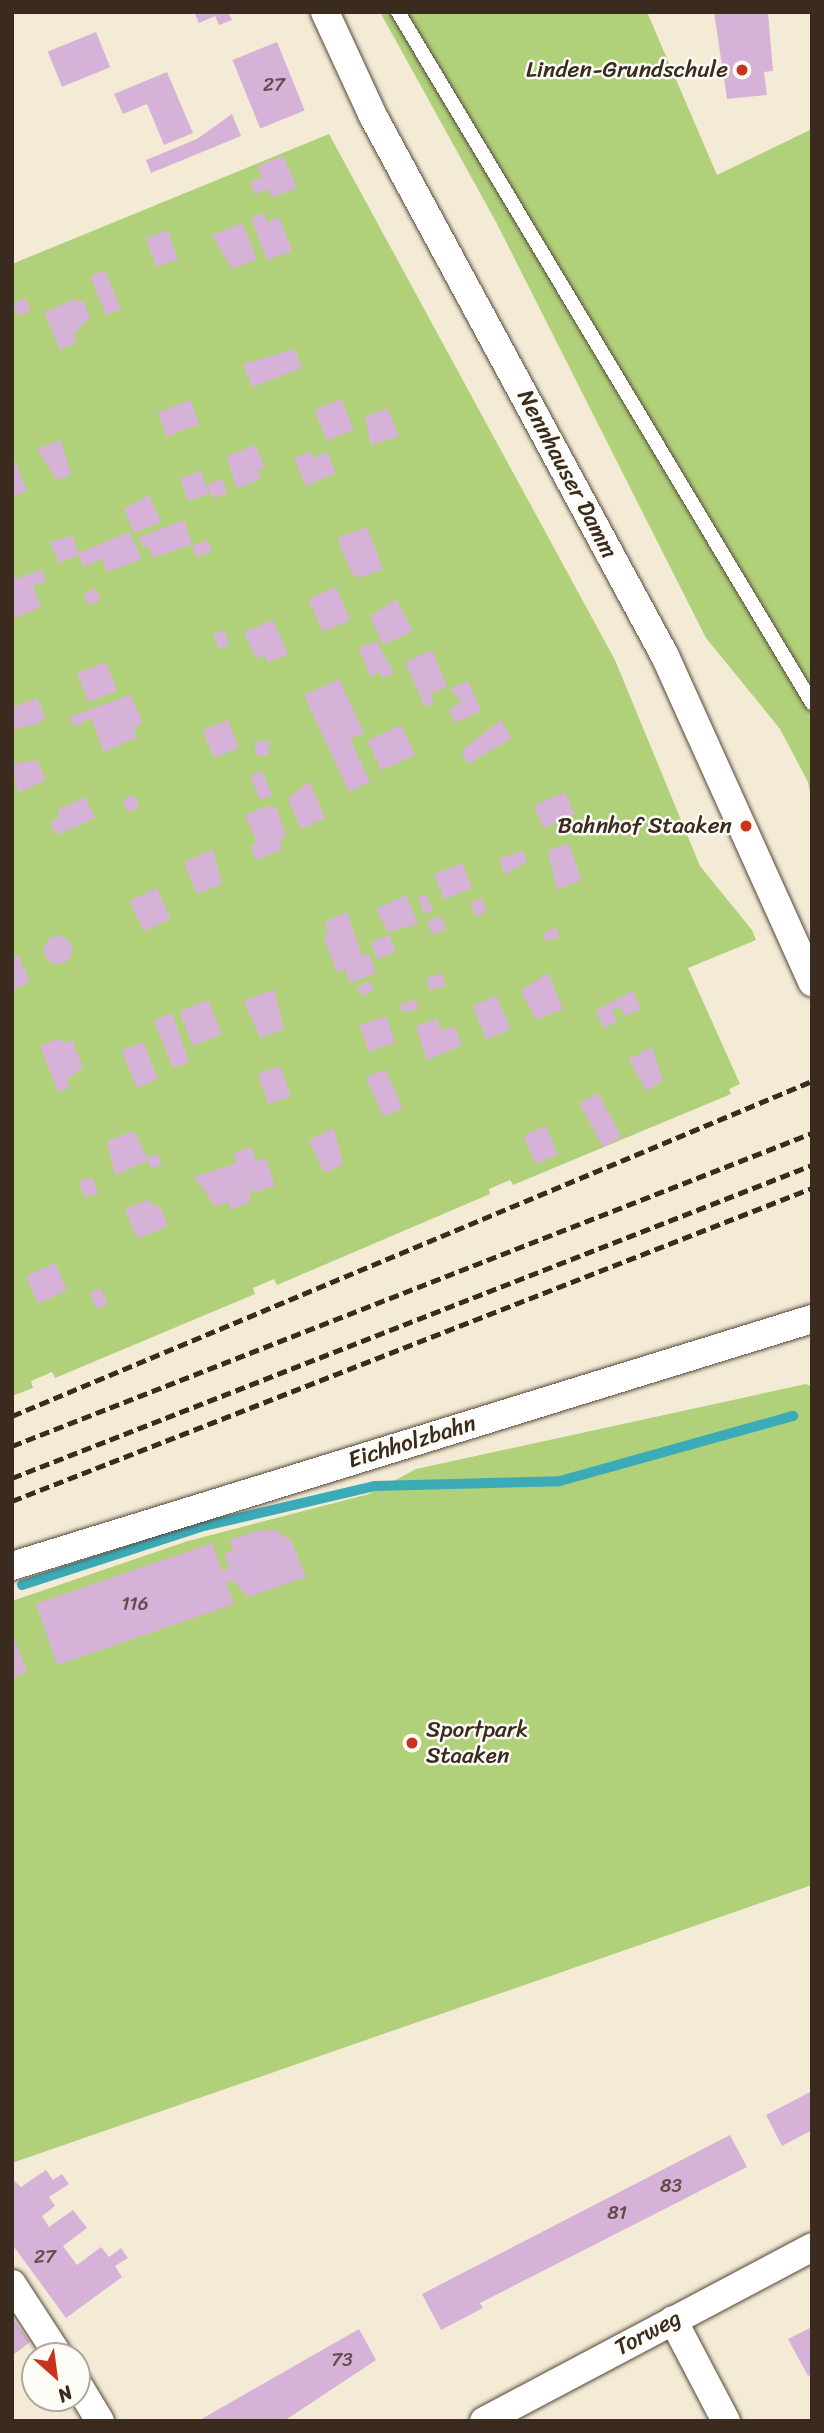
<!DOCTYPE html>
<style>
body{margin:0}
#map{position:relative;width:824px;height:2433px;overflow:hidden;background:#f4ebd6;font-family:Sriracha,sans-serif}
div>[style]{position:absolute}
.green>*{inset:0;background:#b0d179}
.stream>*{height:10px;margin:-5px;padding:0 5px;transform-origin:5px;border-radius:5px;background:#3babb8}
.building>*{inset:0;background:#d7b2d8;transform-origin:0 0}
.round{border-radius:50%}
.roads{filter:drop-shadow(0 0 2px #57473a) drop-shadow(0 0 2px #57473a)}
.service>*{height:14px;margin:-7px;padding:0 7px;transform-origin:7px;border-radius:7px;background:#fff}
.minor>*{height:28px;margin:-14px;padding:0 14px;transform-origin:14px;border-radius:14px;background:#fff}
.rail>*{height:5px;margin-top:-2.5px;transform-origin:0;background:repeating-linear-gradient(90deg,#3b2a1e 0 10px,transparent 0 15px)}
.dots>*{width:19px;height:19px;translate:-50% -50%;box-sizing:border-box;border:4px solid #fdfcf7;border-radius:50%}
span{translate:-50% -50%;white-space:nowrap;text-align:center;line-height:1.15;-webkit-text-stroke:5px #fdfcf7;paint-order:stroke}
.number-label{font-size:19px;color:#624c4c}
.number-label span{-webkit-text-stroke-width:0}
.poi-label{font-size:23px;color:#3b2a1e}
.right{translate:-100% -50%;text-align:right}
.left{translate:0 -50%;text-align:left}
.street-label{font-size:23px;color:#3b2a1e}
.frame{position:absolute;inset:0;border:14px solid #3b2a1e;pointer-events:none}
.north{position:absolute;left:21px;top:2342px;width:70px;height:70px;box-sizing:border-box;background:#fdfcf7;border:2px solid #afa8a0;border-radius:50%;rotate:152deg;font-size:19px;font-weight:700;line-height:28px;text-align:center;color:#3b2a1e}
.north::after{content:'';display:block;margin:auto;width:24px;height:32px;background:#c8321e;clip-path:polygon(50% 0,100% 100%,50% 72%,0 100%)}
</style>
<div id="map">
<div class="green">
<i style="clip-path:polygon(380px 12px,647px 12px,717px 175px,812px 129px,812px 803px,808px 782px,780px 729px,706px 638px,496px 222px)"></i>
<i style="clip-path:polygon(329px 134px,615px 660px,700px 866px,752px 930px,756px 940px,688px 968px,740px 1084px,729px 1089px,731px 1094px,513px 1185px,510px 1180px,489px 1189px,490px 1194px,277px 1285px,274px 1279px,253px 1288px,255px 1294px,55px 1378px,52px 1372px,31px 1381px,33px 1388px,12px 1396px,12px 264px)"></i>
<i style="clip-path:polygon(806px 1384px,812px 1387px,812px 1885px,12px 2163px,12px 1601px,188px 1541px,369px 1494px,416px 1469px)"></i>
</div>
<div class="stream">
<i style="left:22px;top:1585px;width:187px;rotate:-18deg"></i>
<i style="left:200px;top:1527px;width:180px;rotate:-13.2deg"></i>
<i style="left:375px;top:1486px;width:185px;rotate:-1.5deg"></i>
<i style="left:560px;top:1481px;width:242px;rotate:-15.6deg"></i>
</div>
<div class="building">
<i style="clip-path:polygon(194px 12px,228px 12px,232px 20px,219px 25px,215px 16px,199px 23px)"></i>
<i style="clip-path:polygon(714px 12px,768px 12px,773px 71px,764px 72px,767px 95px,727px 99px)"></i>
<i style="left:96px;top:32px;width:38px;height:52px;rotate:68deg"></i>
<i style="left:277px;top:42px;width:74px;height:48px;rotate:68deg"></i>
<i style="clip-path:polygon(167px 72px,193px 133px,164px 145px,147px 104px,123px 114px,114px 94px)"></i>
<i style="clip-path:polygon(232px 114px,241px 136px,151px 173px,146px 160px,197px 139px)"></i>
<i style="clip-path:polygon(283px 156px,297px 188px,272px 198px,268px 189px,255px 195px,250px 182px,262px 177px,258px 166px)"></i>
<i style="clip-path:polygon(264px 213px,267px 222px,279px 217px,292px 251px,267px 260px,251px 218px)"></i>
<i style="clip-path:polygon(242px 223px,257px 259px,232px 269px,212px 235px)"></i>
<i style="left:167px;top:230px;width:31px;height:23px;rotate:69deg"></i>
<i style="left:105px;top:270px;width:42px;height:16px;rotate:68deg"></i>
<i style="left:25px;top:298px;width:14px;height:13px;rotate:65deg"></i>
<i style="clip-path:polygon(73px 300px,83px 301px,90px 317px,74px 334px,77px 342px,60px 350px,44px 312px)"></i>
<i style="clip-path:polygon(295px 349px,302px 368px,252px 387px,243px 364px)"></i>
<i style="left:341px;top:399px;width:33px;height:29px;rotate:67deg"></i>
<i style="left:190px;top:400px;width:26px;height:35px;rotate:69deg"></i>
<i style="clip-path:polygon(387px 408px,399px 436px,371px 445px,365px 417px)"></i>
<i style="clip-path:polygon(61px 440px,71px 475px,57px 480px,37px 449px)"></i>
<i style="clip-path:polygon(255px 445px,265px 468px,257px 471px,261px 479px,237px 489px,227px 456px)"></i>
<i style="clip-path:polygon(311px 451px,313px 458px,327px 452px,336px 473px,306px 486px,294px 458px)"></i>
<i style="clip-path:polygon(12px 454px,27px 491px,12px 497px)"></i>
<i style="left:201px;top:471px;width:24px;height:22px;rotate:71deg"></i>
<i style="left:222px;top:479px;width:15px;height:16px;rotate:70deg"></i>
<i style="clip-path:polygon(149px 495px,161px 522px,134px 533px,124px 509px)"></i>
<i style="clip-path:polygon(184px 520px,192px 544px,153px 558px,148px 546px,143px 547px,139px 537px)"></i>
<i style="clip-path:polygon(367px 527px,383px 569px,361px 578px,352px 574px,337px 538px)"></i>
<i style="clip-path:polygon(129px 532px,142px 559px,107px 572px,102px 559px,83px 567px,79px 555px,59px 563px,50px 542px,72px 536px,79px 553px)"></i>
<i style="left:208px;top:540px;width:12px;height:17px;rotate:70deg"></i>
<i style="clip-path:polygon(12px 567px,17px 579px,42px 569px,46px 581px,33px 586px,41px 607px,12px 619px)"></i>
<i style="left:336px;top:587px;width:36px;height:30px;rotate:67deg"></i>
<i style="left:95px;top:588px;width:13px;height:13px;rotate:63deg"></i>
<i style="clip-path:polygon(396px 599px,413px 631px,383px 645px,370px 616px)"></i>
<i style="clip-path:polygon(273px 620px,288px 654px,268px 663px,264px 655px,256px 659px,244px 632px)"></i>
<i style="left:224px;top:630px;width:16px;height:11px;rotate:72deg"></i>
<i style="clip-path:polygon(376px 641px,394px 673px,382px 678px,380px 672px,370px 676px,359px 648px)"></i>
<i style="clip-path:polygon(432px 650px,447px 687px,430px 694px,434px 703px,425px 707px,405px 662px)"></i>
<i style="left:106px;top:662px;width:31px;height:31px;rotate:69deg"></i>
<i style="clip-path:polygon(339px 679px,364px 733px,350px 739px,370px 782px,349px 792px,304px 695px)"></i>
<i style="clip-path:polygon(468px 681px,481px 711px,455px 723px,449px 710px,461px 702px,450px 688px)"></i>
<i style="clip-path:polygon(130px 695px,142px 721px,134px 731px,137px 737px,104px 752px,91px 718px,74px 727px,69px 717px)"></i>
<i style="clip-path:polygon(37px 698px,45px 716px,40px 723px,12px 730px,12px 708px)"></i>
<i style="left:228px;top:720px;width:30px;height:27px;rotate:69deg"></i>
<i style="clip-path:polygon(501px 720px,512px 738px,468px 764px,461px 751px)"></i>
<i style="left:401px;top:725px;width:33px;height:37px;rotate:65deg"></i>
<i style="left:269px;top:742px;width:14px;height:14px;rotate:90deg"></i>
<i style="clip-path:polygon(37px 760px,46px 780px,18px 793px,12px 764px)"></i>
<i style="left:262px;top:771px;width:26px;height:13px;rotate:67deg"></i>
<i style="clip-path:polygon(309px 781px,325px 818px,301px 829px,288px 799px)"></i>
<i style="left:565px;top:792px;width:25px;height:34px;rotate:67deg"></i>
<i style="left:134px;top:795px;width:14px;height:12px;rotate:69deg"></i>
<i style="clip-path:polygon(85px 797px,95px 818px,57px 835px,50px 822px,60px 817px,57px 810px)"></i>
<i style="clip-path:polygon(266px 806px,277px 808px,286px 837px,279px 840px,283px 849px,256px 860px,250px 846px,257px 843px,245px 815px)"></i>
<i style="clip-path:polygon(568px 843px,582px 880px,557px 890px,548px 851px)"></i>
<i style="clip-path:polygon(213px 849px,222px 884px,197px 894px,184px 862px)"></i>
<i style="clip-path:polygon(523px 850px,527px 861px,505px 875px,499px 859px)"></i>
<i style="left:462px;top:863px;width:27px;height:30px;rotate:68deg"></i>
<i style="left:157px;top:888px;width:34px;height:30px;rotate:66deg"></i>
<i style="left:426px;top:894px;width:18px;height:9px;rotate:68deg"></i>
<i style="clip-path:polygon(406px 895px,418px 924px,388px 932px,376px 909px)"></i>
<i style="left:481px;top:898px;width:15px;height:12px;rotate:67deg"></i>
<i style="clip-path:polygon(347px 912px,362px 956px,369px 954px,376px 973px,350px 983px,345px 969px,337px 972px,323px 936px,328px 934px,325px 922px)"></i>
<i style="left:441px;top:916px;width:14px;height:15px;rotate:69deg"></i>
<i style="clip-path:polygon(556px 927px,560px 936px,546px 942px,543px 934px)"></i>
<i style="left:389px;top:935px;width:18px;height:20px;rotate:68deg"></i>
<i class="round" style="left:44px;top:936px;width:28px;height:28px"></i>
<i style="clip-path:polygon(18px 955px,30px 982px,12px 990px,12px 957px)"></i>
<i style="left:442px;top:973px;width:13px;height:17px;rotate:72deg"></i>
<i style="clip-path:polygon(548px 973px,563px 1009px,536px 1020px,521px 991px)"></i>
<i style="left:370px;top:981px;width:10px;height:14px;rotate:66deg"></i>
<i style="clip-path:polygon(274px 989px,284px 1029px,260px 1038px,244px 1001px)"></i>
<i style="clip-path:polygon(633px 991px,641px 1009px,625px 1016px,620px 1007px,612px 1011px,617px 1021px,604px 1028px,595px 1011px)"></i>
<i style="left:496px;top:996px;width:36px;height:26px;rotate:66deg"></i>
<i style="left:208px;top:1000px;width:37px;height:31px;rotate:68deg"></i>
<i style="left:416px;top:1000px;width:9px;height:16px;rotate:77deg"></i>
<i style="clip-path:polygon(172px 1013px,189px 1062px,173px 1068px,154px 1021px)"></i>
<i style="left:386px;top:1016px;width:28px;height:28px;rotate:71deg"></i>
<i style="clip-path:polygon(437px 1019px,442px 1031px,454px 1026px,462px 1045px,427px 1060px,416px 1026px)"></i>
<i style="clip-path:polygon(61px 1038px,63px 1044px,72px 1040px,83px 1067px,67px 1080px,70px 1088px,58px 1092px,40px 1046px)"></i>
<i style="left:143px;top:1042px;width:40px;height:23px;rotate:68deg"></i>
<i style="clip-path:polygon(652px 1047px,663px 1081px,646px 1091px,629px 1059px)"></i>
<i style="left:280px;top:1066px;width:32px;height:24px;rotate:70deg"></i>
<i style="left:385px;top:1069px;width:43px;height:21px;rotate:66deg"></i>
<i style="left:598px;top:1093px;width:50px;height:21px;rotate:62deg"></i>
<i style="left:546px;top:1126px;width:31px;height:24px;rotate:68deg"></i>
<i style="clip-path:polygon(334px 1128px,343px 1164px,324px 1173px,309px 1140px)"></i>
<i style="clip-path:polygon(134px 1131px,147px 1157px,157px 1154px,162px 1164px,151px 1169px,148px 1161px,115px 1175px,107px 1141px)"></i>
<i style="clip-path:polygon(251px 1147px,256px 1161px,266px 1158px,275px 1186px,253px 1193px,250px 1185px,250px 1202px,231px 1210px,228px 1202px,216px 1207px,194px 1177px,236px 1163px,234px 1153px)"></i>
<i style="left:92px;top:1177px;width:17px;height:14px;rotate:69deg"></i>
<i style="clip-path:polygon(147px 1200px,161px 1209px,168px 1226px,137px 1239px,125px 1209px)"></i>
<i style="left:55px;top:1263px;width:30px;height:32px;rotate:66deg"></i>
<i style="left:100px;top:1288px;width:18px;height:12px;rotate:63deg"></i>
<i style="clip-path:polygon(257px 1531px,275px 1530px,291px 1540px,306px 1577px,248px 1597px,233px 1580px,226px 1583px,234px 1604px,57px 1665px,36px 1604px,212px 1543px,222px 1571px,230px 1568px,224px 1554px,234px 1550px,229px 1540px)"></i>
<i style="clip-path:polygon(12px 1633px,27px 1672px,12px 1678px)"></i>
<i style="clip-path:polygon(812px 2091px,812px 2130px,782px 2146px,766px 2115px)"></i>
<i style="clip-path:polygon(730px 2135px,747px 2167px,480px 2303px,483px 2308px,441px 2330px,422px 2294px)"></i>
<i style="clip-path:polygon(46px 2170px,53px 2180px,62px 2174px,69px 2184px,49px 2197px,55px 2206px,42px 2216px,49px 2227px,73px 2210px,87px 2228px,63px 2246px,77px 2265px,101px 2247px,109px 2257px,121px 2248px,128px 2258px,115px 2266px,122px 2277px,66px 2318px,12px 2244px,12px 2179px,21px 2187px)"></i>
<i style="clip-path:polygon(12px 2318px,30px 2342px,12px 2356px)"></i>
<i style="clip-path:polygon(812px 2327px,812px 2374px,808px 2376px,788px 2339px)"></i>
<i style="clip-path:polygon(359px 2329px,376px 2360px,284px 2421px,198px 2421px)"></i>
</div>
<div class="roads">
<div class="service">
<i style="left:398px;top:12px;width:806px;rotate:59.07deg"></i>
</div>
<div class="minor">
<i style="left:325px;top:12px;width:115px;rotate:65.2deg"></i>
<i style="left:373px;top:116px;width:614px;rotate:61.6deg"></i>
<i style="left:665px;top:656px;width:358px;rotate:65.7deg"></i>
<i style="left:12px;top:1566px;width:837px;rotate:-17.16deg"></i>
<i style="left:12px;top:2284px;width:86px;rotate:56.9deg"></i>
<i style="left:673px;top:2320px;width:114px;rotate:62.3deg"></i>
<i style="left:77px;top:2383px;width:44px;rotate:58.8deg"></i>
<i style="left:484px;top:2421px;width:371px;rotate:-27.9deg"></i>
</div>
</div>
<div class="rail">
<i style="left:12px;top:1416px;width:867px;rotate:-22.72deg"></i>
<i style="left:12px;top:1446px;width:859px;rotate:-21.37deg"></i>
<i style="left:12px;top:1478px;width:859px;rotate:-21.37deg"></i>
<i style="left:12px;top:1501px;width:859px;rotate:-21.37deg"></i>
</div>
<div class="dots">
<i style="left:742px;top:70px;background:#c8321e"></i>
<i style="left:746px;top:826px;background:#c8321e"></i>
<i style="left:412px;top:1743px;background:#c8321e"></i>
</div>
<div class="number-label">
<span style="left:274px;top:85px">27</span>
<span style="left:135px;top:1604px">116</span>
<span style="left:671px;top:2186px">83</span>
<span style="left:617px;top:2213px">81</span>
<span style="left:45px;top:2257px">27</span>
<span style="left:342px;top:2360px">73</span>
</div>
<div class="poi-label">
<span class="right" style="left:728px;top:70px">Linden-Grundschule</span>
<span class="right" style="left:732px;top:826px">Bahnhof Staaken</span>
<span class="left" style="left:426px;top:1743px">Sportpark<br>Staaken</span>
</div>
<div class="street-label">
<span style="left:567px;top:474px;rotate:62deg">Nennhauser Damm</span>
<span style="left:412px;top:1442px;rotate:-17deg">Eichholzbahn</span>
<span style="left:648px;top:2333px;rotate:-28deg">Torweg</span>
</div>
<div class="frame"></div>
<div class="north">N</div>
</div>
